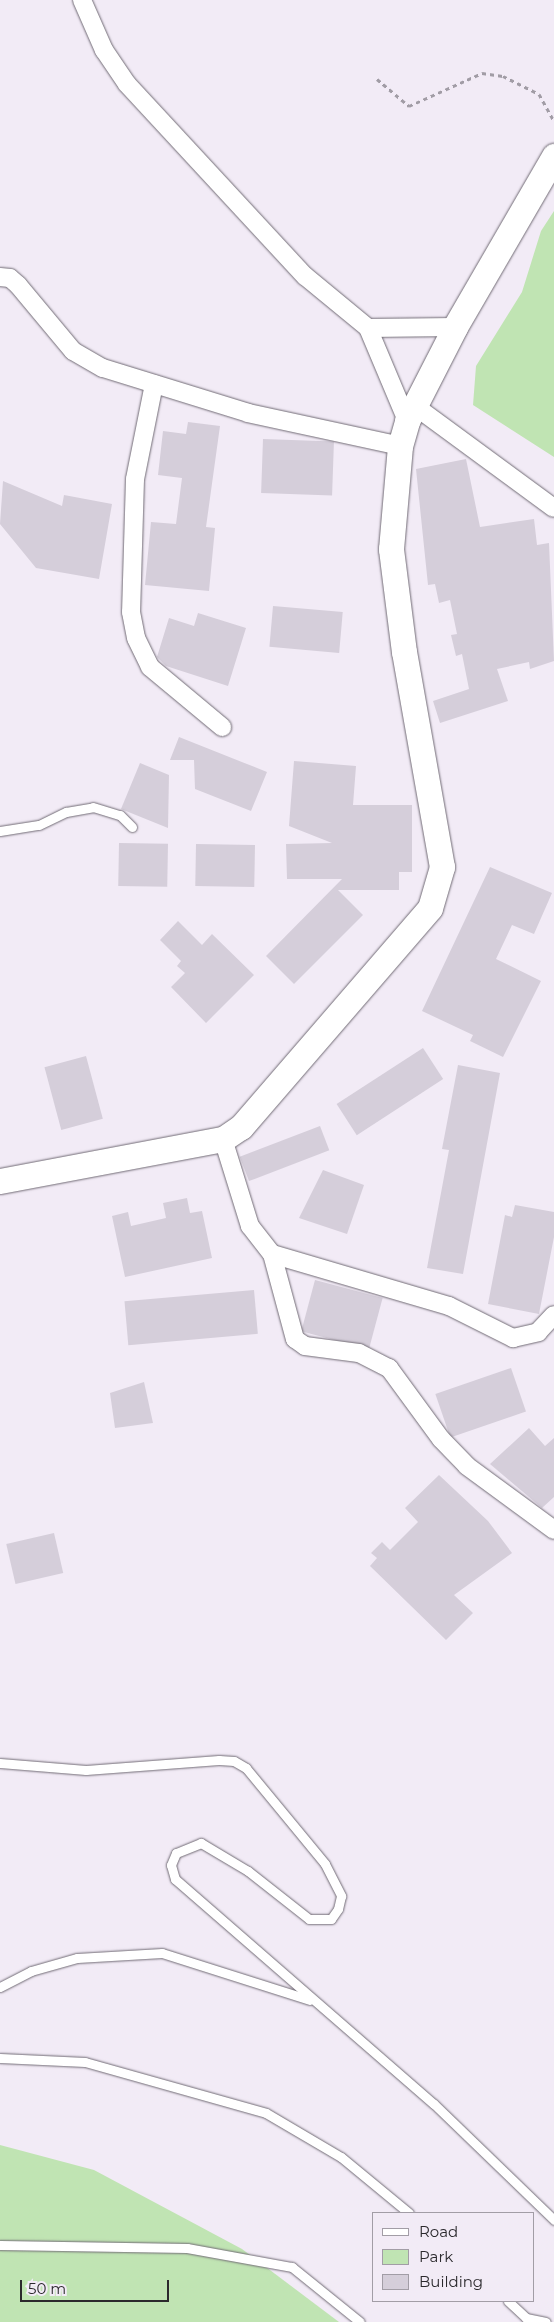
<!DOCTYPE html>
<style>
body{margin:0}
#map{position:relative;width:554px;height:2322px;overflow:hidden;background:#f2ebf6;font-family:Montserrat,sans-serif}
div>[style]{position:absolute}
.green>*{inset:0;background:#c0e4b3}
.building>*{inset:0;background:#d5ceda;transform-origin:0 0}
.path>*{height:3px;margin-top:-1.5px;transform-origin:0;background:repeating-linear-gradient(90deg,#a19ca5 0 4px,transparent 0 8px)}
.roads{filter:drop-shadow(0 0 1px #716b75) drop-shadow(0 0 1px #716b75)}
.lane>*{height:9px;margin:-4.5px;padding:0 4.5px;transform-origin:4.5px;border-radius:4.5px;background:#fff}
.street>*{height:18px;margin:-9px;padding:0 9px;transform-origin:9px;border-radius:9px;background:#fff}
.secondary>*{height:25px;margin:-12.5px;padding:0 12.5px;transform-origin:12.5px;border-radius:12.5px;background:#fff}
span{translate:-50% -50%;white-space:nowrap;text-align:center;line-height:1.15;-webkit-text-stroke:5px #f2ebf6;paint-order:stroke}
.legend{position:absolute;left:372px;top:2212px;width:162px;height:90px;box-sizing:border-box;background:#f2ebf6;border:1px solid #a29da6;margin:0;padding:6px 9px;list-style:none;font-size:15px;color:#2b292d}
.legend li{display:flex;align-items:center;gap:10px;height:25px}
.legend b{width:25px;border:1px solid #a29da6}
.scale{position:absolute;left:20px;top:2280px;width:149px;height:22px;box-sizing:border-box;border:2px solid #2b292d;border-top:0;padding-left:6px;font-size:15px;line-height:18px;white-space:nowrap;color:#2b292d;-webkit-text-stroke:4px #f2ebf6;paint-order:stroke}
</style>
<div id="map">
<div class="green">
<i style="clip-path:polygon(554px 211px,554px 457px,473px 405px,476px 366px,522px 292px,541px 231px)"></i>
<i style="clip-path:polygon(0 2145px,94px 2170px,242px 2249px,339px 2322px,0 2322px)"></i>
</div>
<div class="building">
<i style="clip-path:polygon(188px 422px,220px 426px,206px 527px,215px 528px,209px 591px,145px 585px,151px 522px,176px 524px,182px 478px,158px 475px,163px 431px,186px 434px)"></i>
<i style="left:263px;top:439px;width:71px;height:54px;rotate:2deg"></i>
<i style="clip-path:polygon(466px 459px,480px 527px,534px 519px,537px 545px,549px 543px,554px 661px,530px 669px,529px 662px,497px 669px,508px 701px,440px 723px,433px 701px,469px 689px,462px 654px,456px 656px,451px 635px,457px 634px,450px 600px,439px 603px,435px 584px,428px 585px,416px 469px)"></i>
<i style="clip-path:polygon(3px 481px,62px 506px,64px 495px,112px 504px,99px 579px,36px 568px,0 524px)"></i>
<i style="left:273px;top:606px;width:70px;height:41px;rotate:5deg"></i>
<i style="clip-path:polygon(198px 613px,246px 628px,228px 686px,166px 666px,157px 657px,169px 618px,194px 626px)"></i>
<i style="clip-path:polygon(179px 737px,267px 772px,251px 811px,195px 789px,194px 760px,170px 760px)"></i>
<i style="clip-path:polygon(294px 761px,356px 766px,353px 805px,412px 805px,412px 872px,399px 872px,399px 890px,338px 890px,363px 915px,294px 984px,266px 956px,342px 879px,287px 879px,286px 844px,332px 843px,289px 826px)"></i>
<i style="clip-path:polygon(140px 763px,169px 775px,168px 828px,121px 809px)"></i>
<i style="left:119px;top:843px;width:49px;height:43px;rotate:1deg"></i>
<i style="left:196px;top:844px;width:59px;height:42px;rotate:1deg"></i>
<i style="clip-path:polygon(490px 867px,552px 893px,534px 934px,512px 925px,496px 959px,541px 981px,503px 1057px,470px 1041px,473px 1035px,422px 1011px)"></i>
<i style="clip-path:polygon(178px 921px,202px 945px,212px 934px,254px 975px,206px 1023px,171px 987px,185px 973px,177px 966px,181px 961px,160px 940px)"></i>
<i style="left:423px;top:1048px;width:37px;height:103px;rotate:57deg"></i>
<i style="left:86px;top:1056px;width:65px;height:43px;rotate:75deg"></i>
<i style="clip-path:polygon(458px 1065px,500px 1073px,463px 1274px,427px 1268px,449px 1150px,442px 1149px)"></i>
<i style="left:320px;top:1126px;width:26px;height:86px;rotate:69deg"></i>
<i style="clip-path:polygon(323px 1170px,364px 1185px,347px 1234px,299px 1218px)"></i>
<i style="clip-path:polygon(187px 1198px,190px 1213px,202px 1211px,212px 1258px,125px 1277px,112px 1216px,128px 1212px,131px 1226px,166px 1218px,163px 1203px)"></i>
<i style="clip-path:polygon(515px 1205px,554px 1212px,554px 1237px,539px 1314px,488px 1304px,505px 1215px,512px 1217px)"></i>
<i style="left:315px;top:1280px;width:70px;height:53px;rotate:15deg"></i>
<i style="left:254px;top:1290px;width:44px;height:130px;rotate:85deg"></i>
<i style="left:511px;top:1368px;width:46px;height:80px;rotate:71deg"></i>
<i style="clip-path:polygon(144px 1382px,153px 1423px,115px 1428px,110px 1393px)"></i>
<i style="clip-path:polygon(529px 1428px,545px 1446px,554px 1438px,554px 1497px,542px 1508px,490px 1464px)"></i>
<i style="clip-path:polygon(439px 1475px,488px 1521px,512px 1553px,454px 1595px,473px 1613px,446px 1640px,370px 1566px,377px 1558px,371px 1553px,382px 1542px,390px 1550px,418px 1522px,405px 1508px)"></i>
<i style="left:54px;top:1533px;width:41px;height:49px;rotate:77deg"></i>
</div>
<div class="path">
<i style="left:377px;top:79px;width:42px;rotate:40.2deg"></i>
<i style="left:409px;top:106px;width:80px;rotate:-24.3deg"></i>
<i style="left:482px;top:73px;width:21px;rotate:8deg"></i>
<i style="left:503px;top:76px;width:40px;rotate:26.6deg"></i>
<i style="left:539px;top:94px;width:31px;rotate:61deg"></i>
</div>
<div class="roads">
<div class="lane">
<i style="left:0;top:831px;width:39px;rotate:-9deg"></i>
<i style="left:39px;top:825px;width:30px;rotate:-26deg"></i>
<i style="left:66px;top:812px;width:27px;rotate:-10deg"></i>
<i style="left:93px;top:807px;width:28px;rotate:17deg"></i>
<i style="left:120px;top:815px;width:17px;rotate:45deg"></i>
<i style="left:0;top:1763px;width:86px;rotate:4.7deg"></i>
<i style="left:86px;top:1770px;width:133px;rotate:-4.3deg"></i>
<i style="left:219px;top:1760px;width:15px;rotate:4deg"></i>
<i style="left:234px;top:1761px;width:14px;rotate:30deg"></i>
<i style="left:246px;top:1768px;width:124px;rotate:50.5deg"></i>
<i style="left:325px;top:1864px;width:36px;rotate:63deg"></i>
<i style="left:341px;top:1896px;width:13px;rotate:103deg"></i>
<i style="left:338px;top:1909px;width:12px;rotate:125deg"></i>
<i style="left:331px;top:1919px;width:22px;rotate:180deg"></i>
<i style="left:309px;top:1919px;width:78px;rotate:-141.8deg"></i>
<i style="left:248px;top:1871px;width:55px;rotate:-149.2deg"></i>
<i style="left:201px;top:1843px;width:27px;rotate:158deg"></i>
<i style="left:176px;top:1853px;width:13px;rotate:113deg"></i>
<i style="left:171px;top:1865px;width:15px;rotate:74deg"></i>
<i style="left:175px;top:1879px;width:343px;rotate:41deg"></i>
<i style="left:434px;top:2104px;width:167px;rotate:44deg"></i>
<i style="left:0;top:1987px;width:35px;rotate:-27deg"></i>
<i style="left:31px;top:1971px;width:48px;rotate:-15.8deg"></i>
<i style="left:77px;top:1958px;width:85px;rotate:-3.4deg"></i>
<i style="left:162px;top:1953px;width:155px;rotate:17.6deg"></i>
<i style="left:0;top:2058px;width:85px;rotate:2.7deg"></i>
<i style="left:85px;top:2062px;width:188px;rotate:15.7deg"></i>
<i style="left:266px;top:2113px;width:87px;rotate:30.4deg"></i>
<i style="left:341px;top:2157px;width:88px;rotate:39.5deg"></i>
<i style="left:0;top:2245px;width:187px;rotate:0.9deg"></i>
<i style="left:187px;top:2248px;width:107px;rotate:10.3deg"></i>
<i style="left:292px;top:2267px;width:87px;rotate:39deg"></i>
<i style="left:508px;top:2301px;width:25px;rotate:43deg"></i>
<i style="left:526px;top:2318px;width:20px;rotate:11deg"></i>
</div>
<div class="street">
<i style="left:82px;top:0;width:55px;rotate:66.3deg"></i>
<i style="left:104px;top:50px;width:41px;rotate:55.9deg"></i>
<i style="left:127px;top:84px;width:262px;rotate:47.2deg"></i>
<i style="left:305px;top:276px;width:82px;rotate:39.5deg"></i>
<i style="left:368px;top:328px;width:101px;rotate:67.2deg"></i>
<i style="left:0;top:277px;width:10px;rotate:6deg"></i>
<i style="left:10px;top:278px;width:11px;rotate:41deg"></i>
<i style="left:18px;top:285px;width:86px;rotate:50.2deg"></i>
<i style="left:73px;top:351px;width:34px;rotate:30deg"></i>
<i style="left:103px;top:368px;width:152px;rotate:17.2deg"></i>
<i style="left:248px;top:413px;width:156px;rotate:12.2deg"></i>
<i style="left:368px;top:328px;width:87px;rotate:-0.7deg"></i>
<i style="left:154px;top:384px;width:97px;rotate:101.3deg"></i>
<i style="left:135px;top:479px;width:133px;rotate:91.7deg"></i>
<i style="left:131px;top:612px;width:26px;rotate:79deg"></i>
<i style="left:136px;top:638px;width:32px;rotate:64deg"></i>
<i style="left:150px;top:667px;width:94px;rotate:39.8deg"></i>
<i style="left:415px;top:406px;width:172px;rotate:36.3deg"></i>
<i style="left:223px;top:1139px;width:91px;rotate:72.8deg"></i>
<i style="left:250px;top:1226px;width:36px;rotate:52deg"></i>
<i style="left:272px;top:1254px;width:88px;rotate:74.9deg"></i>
<i style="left:295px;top:1339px;width:12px;rotate:35deg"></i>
<i style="left:305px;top:1346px;width:54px;rotate:7.4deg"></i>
<i style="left:359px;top:1353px;width:34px;rotate:27deg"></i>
<i style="left:389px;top:1368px;width:88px;rotate:53.8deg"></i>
<i style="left:441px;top:1439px;width:37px;rotate:46deg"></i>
<i style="left:467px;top:1466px;width:108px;rotate:36.3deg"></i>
<i style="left:272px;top:1254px;width:184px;rotate:16.4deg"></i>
<i style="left:449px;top:1306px;width:72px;rotate:26.6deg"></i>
<i style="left:513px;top:1338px;width:26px;rotate:-13deg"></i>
<i style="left:538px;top:1332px;width:23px;rotate:-47deg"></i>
</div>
<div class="secondary">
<i style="left:0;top:1181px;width:227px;rotate:-10.7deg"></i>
<i style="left:223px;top:1139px;width:22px;rotate:-34deg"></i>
<i style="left:241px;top:1127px;width:289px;rotate:-49.2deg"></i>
<i style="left:430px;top:908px;width:43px;rotate:-73.7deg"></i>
<i style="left:442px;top:867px;width:218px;rotate:-100deg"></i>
<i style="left:404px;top:652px;width:104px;rotate:-97.2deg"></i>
<i style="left:391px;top:549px;width:103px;rotate:-85deg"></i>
<i style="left:400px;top:446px;width:26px;rotate:-74deg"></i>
<i style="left:407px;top:421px;width:106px;rotate:-62.9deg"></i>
<i style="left:455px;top:327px;width:198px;rotate:-59.9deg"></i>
</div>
</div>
<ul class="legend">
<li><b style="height:6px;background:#fff"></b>Road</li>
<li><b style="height:14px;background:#c0e4b3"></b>Park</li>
<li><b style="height:14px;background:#d5ceda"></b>Building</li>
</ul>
<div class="scale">50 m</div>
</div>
